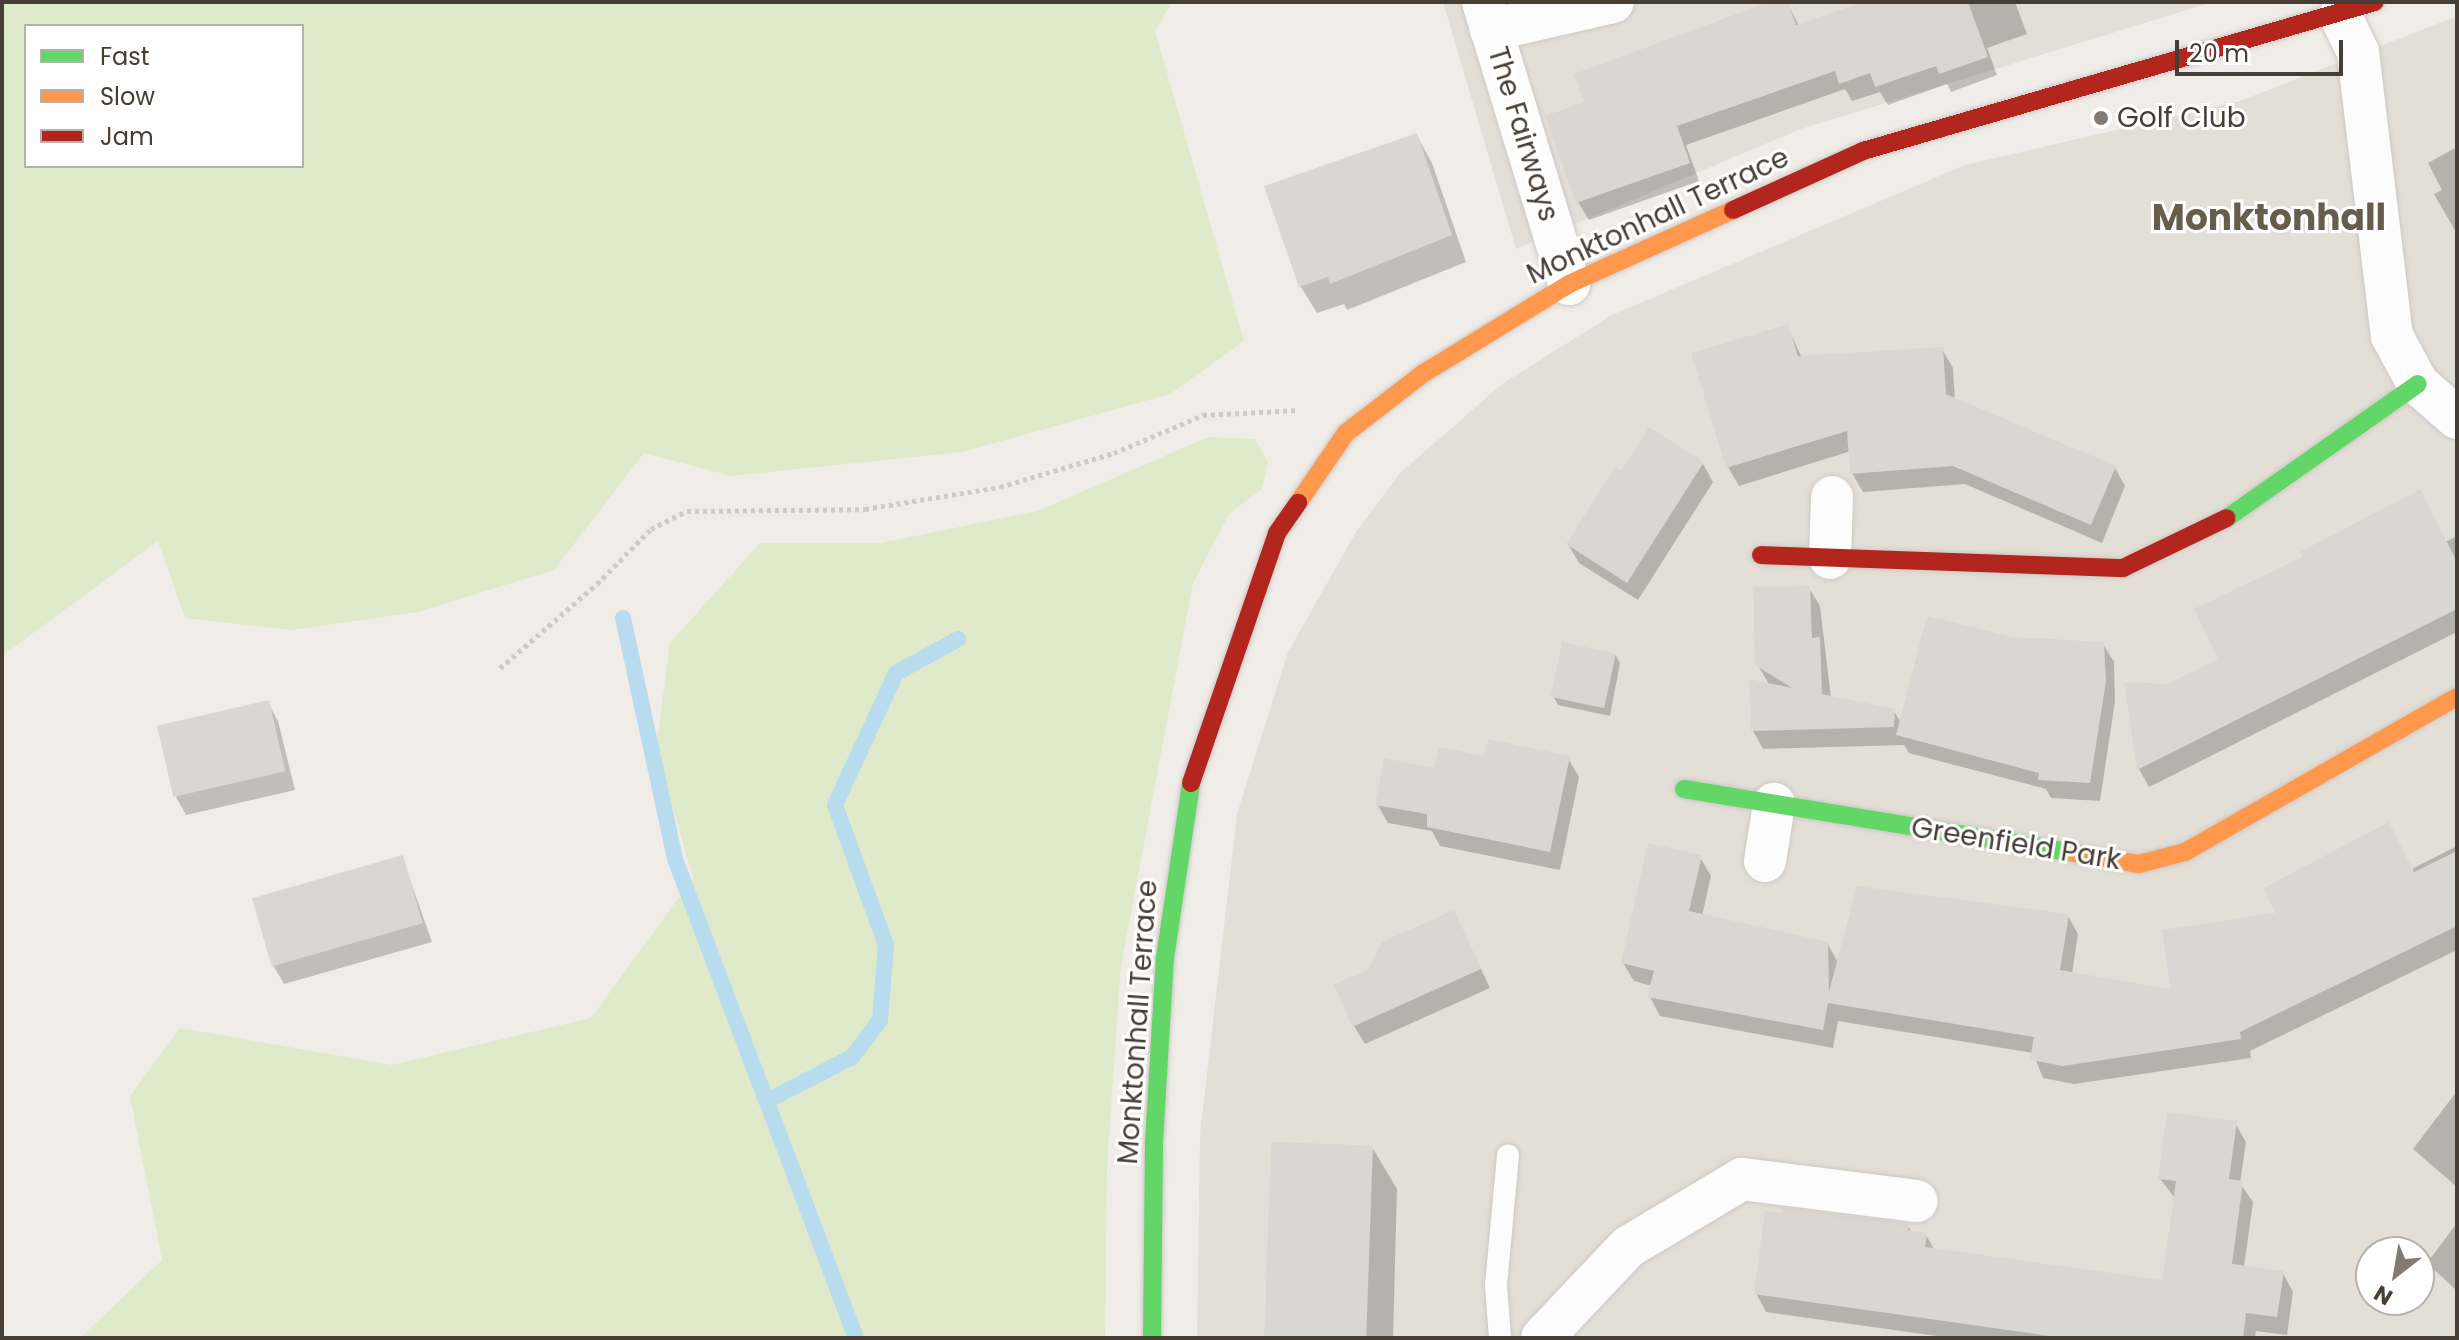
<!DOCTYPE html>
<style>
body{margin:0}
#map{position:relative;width:2459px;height:1340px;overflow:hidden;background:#f0ede9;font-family:Poppins,sans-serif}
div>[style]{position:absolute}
.residential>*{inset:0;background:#e4dfd6}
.green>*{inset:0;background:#deeac9}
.shadow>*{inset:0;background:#0003}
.stream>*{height:16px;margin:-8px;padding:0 8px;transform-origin:8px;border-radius:8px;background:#b9dbee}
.building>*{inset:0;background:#dad6d1;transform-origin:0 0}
.path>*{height:5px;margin-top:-2.5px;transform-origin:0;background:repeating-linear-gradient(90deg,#cecbc7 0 4px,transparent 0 8px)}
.roads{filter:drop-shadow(0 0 2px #ccc9c5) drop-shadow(0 0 2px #ccc9c5)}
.lane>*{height:22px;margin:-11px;padding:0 11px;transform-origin:11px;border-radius:11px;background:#fdfcfc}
.street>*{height:42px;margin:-21px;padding:0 21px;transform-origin:21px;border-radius:21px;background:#fdfcfc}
.fast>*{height:18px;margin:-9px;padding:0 9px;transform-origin:9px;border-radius:9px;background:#63d668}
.slow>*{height:18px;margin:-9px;padding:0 9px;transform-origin:9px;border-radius:9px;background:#ff974d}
.jam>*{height:18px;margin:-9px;padding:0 9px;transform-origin:9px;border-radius:9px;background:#b3261e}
.dots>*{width:22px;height:22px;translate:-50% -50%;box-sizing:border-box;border:4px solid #fff;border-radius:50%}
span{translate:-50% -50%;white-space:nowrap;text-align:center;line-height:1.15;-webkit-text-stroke:6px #fff;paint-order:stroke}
.poi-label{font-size:28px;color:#463e35}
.left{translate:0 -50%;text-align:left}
.street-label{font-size:28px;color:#463e35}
.district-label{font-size:36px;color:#685c4c;font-weight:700}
.frame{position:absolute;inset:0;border:4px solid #463e35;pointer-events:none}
.legend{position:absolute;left:24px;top:24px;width:280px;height:144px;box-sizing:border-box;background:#fff;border:2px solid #b5b2ae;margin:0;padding:10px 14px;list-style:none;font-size:24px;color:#463e35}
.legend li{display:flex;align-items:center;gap:16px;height:40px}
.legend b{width:40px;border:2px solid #b5b2ae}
.north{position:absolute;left:2355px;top:1236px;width:80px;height:80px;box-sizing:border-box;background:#fff;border:2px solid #b5b2ae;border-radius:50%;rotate:211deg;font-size:22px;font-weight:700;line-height:32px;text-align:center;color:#463e35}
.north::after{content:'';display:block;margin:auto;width:28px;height:36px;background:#827b74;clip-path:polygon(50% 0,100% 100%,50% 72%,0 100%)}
.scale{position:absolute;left:2175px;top:40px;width:168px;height:36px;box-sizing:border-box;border:4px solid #463e35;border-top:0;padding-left:10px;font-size:24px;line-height:28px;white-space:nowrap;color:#463e35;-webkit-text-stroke:6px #fff;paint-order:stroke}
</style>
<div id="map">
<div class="residential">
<i style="clip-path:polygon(1443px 2px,2213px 2px,1801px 129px,1516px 249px)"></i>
<i style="clip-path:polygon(evenodd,2457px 16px,2457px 1338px,1197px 1338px,1200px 1134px,1237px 814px,1288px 652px,1356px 532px,1400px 473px,1502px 384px,1612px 315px,1965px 165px,2240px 101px,2457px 16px,2371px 1252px,2419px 1252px,2419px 1300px,2371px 1300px,2371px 1252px)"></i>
</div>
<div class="green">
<i style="clip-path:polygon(evenodd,2px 2px,1172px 2px,1155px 31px,1244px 341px,1170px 394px,962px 452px,731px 476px,644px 453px,554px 570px,418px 612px,292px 630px,185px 618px,158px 541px,2px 656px,2px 2px,26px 26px,302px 26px,302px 166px,26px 166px,26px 26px)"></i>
<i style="clip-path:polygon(1208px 437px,1255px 439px,1268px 461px,1262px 489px,1229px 514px,1193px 583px,1121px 966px,1107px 1166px,1105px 1338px,80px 1338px,162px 1260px,130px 1096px,180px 1028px,392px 1065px,591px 1018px,693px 878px,656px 749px,670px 643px,760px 543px,881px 543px,1038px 511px)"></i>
</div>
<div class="shadow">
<i style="clip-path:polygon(1775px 2px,1787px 2px,1799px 26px,1869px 2px,2015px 2px,2027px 34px,1987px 48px,1997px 75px,1951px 92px,1947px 84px,1888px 105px,1880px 92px,1852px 101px,1845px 89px,1686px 145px,1699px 181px,1589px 220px,1578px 202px,1587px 103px)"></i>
<i style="clip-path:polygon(1417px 136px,1432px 163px,1466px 262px,1347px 310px,1344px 304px,1317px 313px,1301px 287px,1267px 187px)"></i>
<i style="clip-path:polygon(2457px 147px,2457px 234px,2434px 194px,2442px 190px,2428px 163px)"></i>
<i style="clip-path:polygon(1787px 326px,1802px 358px,1942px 349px,1953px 368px,1955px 400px,2115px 468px,2125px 486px,2102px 543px,1965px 484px,1863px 492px,1852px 473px,1851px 451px,1739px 486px,1728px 467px)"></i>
<i style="clip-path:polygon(1703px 464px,1713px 482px,1638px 600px,1579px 563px,1568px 544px,1621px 473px)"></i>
<i style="clip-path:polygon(2457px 536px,2457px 632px,2149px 787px,2139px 769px,2126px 684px,2168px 686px)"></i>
<i style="clip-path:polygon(1809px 588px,1820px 606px,1831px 698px,1894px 711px,1901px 723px,2011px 639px,2103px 644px,2114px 662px,2115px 701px,2100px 801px,2051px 798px,2046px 789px,1909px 753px,1904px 745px,1763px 749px,1753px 731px,1770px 686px,1757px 664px)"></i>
<i style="clip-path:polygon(1615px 654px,1620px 663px,1610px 716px,1558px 705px,1553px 696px)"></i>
<i style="clip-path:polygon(268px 703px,278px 721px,295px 790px,186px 815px,176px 797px)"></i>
<i style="clip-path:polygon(1486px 758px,1568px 758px,1579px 777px,1560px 870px,1440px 846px,1432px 831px,1388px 823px,1377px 804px,1436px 771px)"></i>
<i style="clip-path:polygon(2457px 846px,2457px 950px,2250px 1051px,2251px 1058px,2074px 1084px,2043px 1078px,2033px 1053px,1838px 1021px,1833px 1048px,1660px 1016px,1650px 997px,1652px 986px,1634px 981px,1623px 963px,1700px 857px,1711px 876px,1702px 916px,1827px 943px,1839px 964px,2068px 916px,2078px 934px,2072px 974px,2173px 991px,2278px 914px,2412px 869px)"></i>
<i style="clip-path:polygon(402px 857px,432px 942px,284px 984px,273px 965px)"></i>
<i style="clip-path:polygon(1454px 912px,1490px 988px,1365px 1044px,1354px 1026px)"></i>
<i style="clip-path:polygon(2457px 1091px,2457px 1187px,2413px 1149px)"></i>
<i style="clip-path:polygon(2235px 1123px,2246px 1142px,2240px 1183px,2253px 1202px,2244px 1267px,2283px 1273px,2293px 1292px,2287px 1335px,2256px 1331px,2255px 1338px,1951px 1338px,1766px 1312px,1756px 1293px,1908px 1226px,1912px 1233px,1926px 1235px,1935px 1251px,2163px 1282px,2175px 1198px,2160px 1179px)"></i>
<i style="clip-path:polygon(1372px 1147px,1397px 1189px,1393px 1338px,1269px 1338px)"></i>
<i style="clip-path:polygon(2457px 1223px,2457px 1291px,2427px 1263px)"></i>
</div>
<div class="stream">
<i style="left:623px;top:618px;width:247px;rotate:77.8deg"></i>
<i style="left:675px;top:859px;width:512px;rotate:69.3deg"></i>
<i style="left:769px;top:1100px;width:93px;rotate:-27.4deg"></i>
<i style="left:852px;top:1057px;width:46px;rotate:-52.9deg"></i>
<i style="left:880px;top:1020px;width:75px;rotate:-85.4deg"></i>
<i style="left:886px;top:945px;width:149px;rotate:-110deg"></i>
<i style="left:835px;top:805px;width:145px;rotate:-65.2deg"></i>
<i style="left:896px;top:673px;width:71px;rotate:-28.7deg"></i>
</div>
<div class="building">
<i style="clip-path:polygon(1769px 2px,1788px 2px,1796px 25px,1863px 2px,1968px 2px,1988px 57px,1939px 74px,1936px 66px,1875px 87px,1870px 73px,1839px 84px,1835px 71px,1677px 126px,1690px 163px,1576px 203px,1545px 116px,1584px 102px,1574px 74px)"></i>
<i style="clip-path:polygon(1417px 133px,1452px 235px,1330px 284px,1328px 277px,1299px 287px,1264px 186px)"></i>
<i style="clip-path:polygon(1788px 324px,1798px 356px,1943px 347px,1946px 394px,2116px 466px,2091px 525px,1953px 466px,1850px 474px,1847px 431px,1726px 468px,1691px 353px)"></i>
<i style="clip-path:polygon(1649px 427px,1704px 462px,1627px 583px,1566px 544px,1615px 467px,1621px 471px)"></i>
<i style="clip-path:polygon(2421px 489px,2457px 562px,2457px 609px,2137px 770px,2124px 682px,2167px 684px,2218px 659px,2194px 609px,2302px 557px,2300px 552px)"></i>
<i style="clip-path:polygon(1810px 586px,1812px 638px,1820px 637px,1822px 694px,1895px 709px,1894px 727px,1751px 731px,1749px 679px,1792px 688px,1755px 665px,1753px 587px)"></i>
<i style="clip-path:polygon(1927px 616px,2012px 637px,2104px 642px,2106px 681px,2090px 783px,2038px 780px,2039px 773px,1896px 735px)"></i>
<i style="left:1562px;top:642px;width:55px;height:56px;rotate:12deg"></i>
<i style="left:269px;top:700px;width:73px;height:115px;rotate:77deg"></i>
<i style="clip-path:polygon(1488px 739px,1570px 756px,1550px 852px,1427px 827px,1427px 814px,1375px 805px,1384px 758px,1434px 768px,1439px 747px,1484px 756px)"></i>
<i style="clip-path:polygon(2389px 822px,2414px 872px,2457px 851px,2457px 926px,2240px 1032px,2241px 1039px,2063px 1066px,2030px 1060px,2034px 1037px,1828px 1003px,1823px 1030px,1647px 997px,1654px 971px,1621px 963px,1648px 843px,1702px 855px,1689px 911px,1828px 942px,1829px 992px,1857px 886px,2069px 914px,2060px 970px,2170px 989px,2162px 930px,2275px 913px,2263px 888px)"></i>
<i style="left:403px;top:855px;width:71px;height:157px;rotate:74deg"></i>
<i style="clip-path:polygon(1454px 910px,1481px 969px,1352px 1027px,1334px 984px,1368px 970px,1382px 942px)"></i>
<i style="clip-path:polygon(2167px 1112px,2237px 1121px,2229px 1179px,2243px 1181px,2232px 1264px,2284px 1271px,2277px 1317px,2246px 1313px,2243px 1338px,2063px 1338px,1754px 1294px,1765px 1210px,1782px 1213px,1782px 1208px,1909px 1224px,1908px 1230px,1927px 1233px,1925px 1247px,2162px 1280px,2176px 1181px,2158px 1179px)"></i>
<i style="left:1271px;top:1142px;width:102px;height:196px;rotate:2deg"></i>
</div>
<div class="path">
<i style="left:500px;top:668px;width:128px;rotate:-40.9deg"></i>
<i style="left:597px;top:584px;width:77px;rotate:-45.5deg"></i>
<i style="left:651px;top:529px;width:40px;rotate:-26.6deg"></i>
<i style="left:687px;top:511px;width:178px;rotate:-0.6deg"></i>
<i style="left:865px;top:509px;width:137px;rotate:-9.3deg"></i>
<i style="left:1000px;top:487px;width:119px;rotate:-16.6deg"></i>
<i style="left:1114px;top:453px;width:97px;rotate:-23.1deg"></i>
<i style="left:1203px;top:415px;width:95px;rotate:-3deg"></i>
</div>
<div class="roads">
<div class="lane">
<i style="left:1500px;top:1338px;width:53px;rotate:-94.3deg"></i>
<i style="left:1496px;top:1285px;width:130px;rotate:-84.7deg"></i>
</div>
<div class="street">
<i style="left:1483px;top:2px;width:295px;rotate:73deg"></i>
<i style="left:2340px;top:15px;width:41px;rotate:64.1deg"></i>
<i style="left:2358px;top:52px;width:286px;rotate:83.2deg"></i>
<i style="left:2392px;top:336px;width:55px;rotate:61.6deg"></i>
<i style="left:2418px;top:384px;width:52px;rotate:41.1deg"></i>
<i style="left:1491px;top:30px;width:125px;rotate:-12.9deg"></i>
<i style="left:1830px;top:558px;width:61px;rotate:-88.1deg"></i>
<i style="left:1765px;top:861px;width:58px;rotate:-81deg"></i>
<i style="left:1542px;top:1338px;width:125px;rotate:-46.6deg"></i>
<i style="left:1628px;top:1247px;width:133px;rotate:-30.8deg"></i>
<i style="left:1742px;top:1179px;width:176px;rotate:7.2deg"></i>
</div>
<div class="fast">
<i style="left:2227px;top:518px;width:233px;rotate:-35.1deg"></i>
<i style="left:1684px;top:789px;width:395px;rotate:9.3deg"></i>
<i style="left:1152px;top:1338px;width:196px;rotate:-89.4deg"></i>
<i style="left:1154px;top:1142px;width:184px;rotate:-86.6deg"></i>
<i style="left:1165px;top:958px;width:177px;rotate:-81.5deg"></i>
</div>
<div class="slow">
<i style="left:1298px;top:503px;width:85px;rotate:-55.6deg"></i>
<i style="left:1346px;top:433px;width:98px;rotate:-37.6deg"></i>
<i style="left:1424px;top:373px;width:170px;rotate:-31.5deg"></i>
<i style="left:1569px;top:284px;width:180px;rotate:-24.3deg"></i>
<i style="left:2074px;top:853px;width:66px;rotate:9.6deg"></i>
<i style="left:2139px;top:864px;width:48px;rotate:-14.6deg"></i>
<i style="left:2185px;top:852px;width:313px;rotate:-29.7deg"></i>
</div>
<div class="jam">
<i style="left:1733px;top:210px;width:143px;rotate:-24.4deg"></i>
<i style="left:1863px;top:151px;width:533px;rotate:-16.23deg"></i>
<i style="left:1761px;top:555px;width:362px;rotate:2.1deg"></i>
<i style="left:2123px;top:568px;width:115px;rotate:-25.7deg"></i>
<i style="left:1191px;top:783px;width:264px;rotate:-71deg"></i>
<i style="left:1277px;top:533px;width:37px;rotate:-55deg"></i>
</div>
</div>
<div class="dots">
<i style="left:2101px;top:118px;background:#827b74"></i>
</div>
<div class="poi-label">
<span class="left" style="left:2117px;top:118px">Golf Club</span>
</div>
<div class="street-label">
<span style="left:1523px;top:134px;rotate:73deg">The Fairways</span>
<span style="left:1658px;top:216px;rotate:-25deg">Monktonhall Terrace</span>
<span style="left:2016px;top:844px;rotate:9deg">Greenfield Park</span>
<span style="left:1138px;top:1022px;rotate:-86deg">Monktonhall Terrace</span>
</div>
<div class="district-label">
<span style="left:2269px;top:218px">Monktonhall</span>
</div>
<div class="frame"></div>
<ul class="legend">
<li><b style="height:10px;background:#63d668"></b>Fast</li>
<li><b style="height:10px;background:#ff974d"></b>Slow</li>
<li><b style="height:10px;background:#b3261e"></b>Jam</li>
</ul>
<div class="north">N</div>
<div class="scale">20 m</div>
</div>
